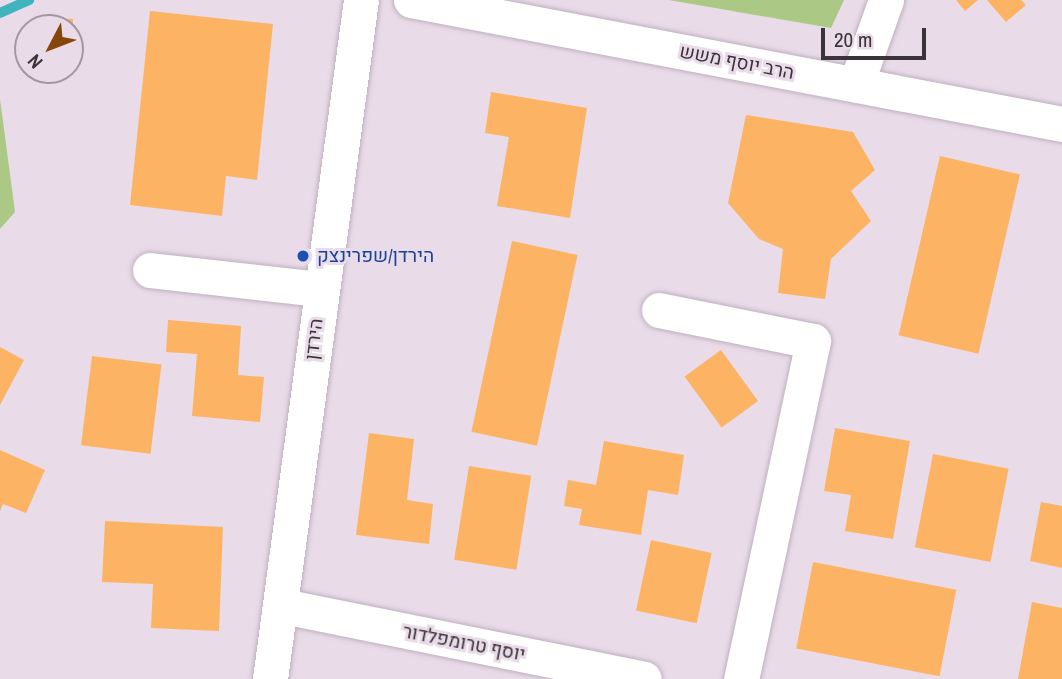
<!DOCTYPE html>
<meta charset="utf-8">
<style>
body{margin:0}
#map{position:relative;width:1062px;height:679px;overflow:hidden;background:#e9dbe8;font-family:"Archivo Narrow",Heebo,sans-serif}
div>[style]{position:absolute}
.green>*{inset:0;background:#abc984}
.stream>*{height:10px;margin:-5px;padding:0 5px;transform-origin:5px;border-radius:5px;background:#3fb4bc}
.building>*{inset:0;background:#fcb464;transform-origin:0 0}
.roads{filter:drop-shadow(0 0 2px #beb0bd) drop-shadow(0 0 2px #beb0bd)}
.minor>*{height:35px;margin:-17.5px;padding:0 17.5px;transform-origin:17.5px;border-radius:17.5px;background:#fff}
.dots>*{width:19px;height:19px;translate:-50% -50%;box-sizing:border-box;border:4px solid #e9dbe8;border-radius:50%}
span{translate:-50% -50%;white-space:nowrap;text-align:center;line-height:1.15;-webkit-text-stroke:6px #e9dbe8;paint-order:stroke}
.street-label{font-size:19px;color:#3a343a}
.transit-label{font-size:19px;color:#164399}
.left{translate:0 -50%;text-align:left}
.north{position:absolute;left:14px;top:14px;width:70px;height:70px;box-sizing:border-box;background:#e9dbe8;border:2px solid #a398a2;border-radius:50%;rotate:228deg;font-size:19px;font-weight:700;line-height:28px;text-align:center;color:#3a343a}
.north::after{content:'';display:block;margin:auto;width:24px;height:32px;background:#85460b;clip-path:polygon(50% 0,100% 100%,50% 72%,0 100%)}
.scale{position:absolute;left:821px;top:28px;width:105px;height:32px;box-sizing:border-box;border:4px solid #3a343a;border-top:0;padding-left:9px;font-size:21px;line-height:24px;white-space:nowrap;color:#3a343a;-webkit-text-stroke:5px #e9dbe8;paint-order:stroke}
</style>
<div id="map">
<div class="green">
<i style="clip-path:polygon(669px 0,844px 0,831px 28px)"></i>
<i style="clip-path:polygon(0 99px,15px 212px,0 229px)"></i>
</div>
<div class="stream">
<i style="left:0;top:13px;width:32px;rotate:-24deg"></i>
</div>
<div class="building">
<i style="clip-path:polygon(956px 0,978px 0,965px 11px)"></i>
<i style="clip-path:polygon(987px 0,1021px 0,1026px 5px,1006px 22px)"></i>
<i style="clip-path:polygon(150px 11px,273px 24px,257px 180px,226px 176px,222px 216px,130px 205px)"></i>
<i style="clip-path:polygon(35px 17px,73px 19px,72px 53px,70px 28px,34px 28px)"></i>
<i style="clip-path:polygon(491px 92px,587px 108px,570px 218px,497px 206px,509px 137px,485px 133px)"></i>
<i style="clip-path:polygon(746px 115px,853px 132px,875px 170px,851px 191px,871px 221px,831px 259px,825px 299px,778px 293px,783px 249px,759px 239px,728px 203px)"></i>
<i style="left:940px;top:156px;width:82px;height:184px;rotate:13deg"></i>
<i style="left:512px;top:241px;width:67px;height:195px;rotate:12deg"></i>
<i style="clip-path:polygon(168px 320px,241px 326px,238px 375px,264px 377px,260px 422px,192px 416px,197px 354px,166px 352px)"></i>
<i style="clip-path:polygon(0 347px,24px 360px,0 405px)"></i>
<i style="left:721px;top:350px;width:63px;height:45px;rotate:54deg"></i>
<i style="left:92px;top:356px;width:70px;height:90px;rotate:7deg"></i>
<i style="clip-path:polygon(835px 428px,910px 441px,893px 539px,845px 531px,851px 495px,824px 491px)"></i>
<i style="clip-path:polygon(369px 433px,414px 439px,407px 500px,433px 504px,429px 544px,356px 535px)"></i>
<i style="clip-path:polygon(604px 441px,684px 455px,678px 495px,648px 490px,641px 535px,579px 525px,582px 509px,564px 506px,568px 480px,596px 485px)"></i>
<i style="clip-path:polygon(0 450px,45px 470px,26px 513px,3px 504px,0 511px)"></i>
<i style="left:933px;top:454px;width:77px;height:95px;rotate:11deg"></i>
<i style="left:469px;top:466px;width:63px;height:95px;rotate:9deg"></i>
<i style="clip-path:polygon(1041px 502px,1062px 506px,1062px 568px,1030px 561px)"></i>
<i style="clip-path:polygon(105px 521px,223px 527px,219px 631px,151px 628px,153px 584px,102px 582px)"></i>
<i style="left:651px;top:540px;width:62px;height:72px;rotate:12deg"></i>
<i style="left:813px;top:562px;width:146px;height:88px;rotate:11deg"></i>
<i style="clip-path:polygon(1032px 602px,1062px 608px,1062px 679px,1018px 679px)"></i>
</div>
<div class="roads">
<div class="minor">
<i style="left:411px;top:0;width:663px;rotate:10.78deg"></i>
<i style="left:856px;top:84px;width:89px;rotate:-70.3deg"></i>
<i style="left:150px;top:270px;width:171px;rotate:6.4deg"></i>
<i style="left:659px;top:310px;width:157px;rotate:11.4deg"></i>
<i style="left:813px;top:341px;width:346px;rotate:102deg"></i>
<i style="left:283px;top:606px;width:368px;rotate:11.4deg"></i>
<i style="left:270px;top:679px;width:685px;rotate:-82.37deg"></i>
</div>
</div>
<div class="dots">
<i style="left:303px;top:256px;background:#1a4fb4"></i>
</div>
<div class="street-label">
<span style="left:737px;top:62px;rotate:11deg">הרב יוסף משש</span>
<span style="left:314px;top:339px;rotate:-83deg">הירדן</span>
<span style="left:464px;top:643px;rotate:11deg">יוסף טרומפלדור</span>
</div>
<div class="transit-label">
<span class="left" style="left:317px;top:256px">הירדן/שפרינצק</span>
</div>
<div class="north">N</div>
<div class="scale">20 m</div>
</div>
